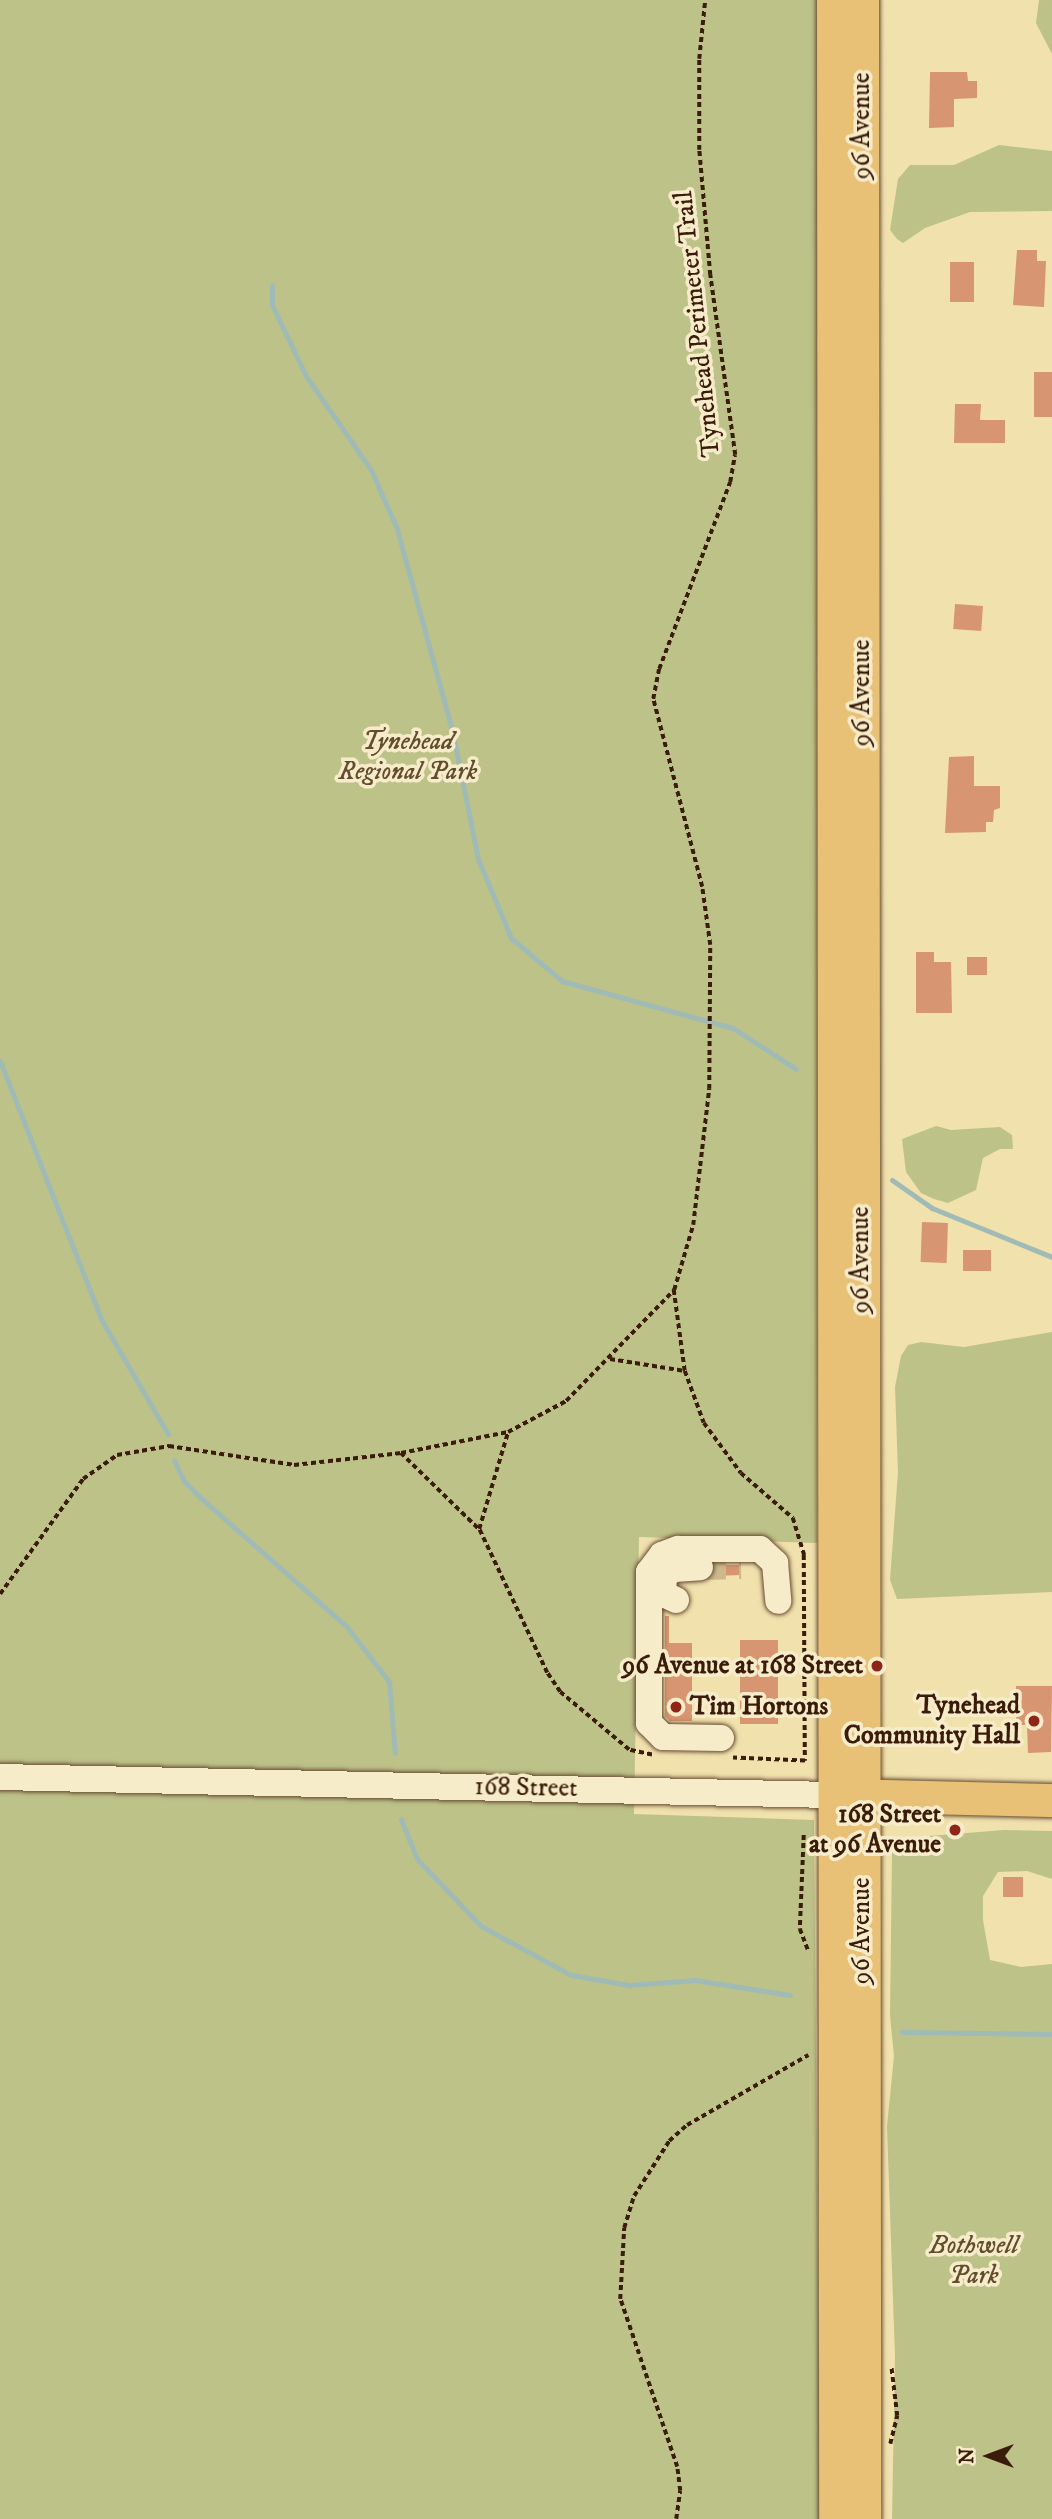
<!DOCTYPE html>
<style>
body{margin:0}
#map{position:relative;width:1052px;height:2519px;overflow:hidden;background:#f1e1ad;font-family:"IM FELL DW Pica",serif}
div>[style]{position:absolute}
.green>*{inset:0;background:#bdc288}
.stream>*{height:5px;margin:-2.5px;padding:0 2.5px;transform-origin:2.5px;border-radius:2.5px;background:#a0bbb5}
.building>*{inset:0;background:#d79571;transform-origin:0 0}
.minor-tunnel>*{height:26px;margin-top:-13px;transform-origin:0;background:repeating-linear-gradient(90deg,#cdb98c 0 26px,transparent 0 39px)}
.path>*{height:3.5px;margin-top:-1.75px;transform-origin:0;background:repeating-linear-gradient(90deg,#3b1b09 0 5px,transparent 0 8.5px)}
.roads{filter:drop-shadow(0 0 2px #684c32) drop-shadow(0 0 2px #684c32)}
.minor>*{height:26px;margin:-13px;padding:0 13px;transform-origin:13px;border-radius:13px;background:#f6ecca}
.major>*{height:33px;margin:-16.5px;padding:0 16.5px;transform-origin:16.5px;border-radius:16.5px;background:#e8c076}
.dots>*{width:19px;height:19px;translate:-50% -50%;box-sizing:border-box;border:4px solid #f6ecca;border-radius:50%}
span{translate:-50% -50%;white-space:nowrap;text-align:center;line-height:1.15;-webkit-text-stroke:7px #f6ecca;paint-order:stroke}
.street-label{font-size:26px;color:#3b1b09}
.park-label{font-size:26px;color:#624d2f;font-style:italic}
.poi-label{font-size:26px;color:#3b1b09;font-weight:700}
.right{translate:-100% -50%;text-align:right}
.left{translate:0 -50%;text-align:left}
.north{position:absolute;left:954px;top:2421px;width:70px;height:70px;-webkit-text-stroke:5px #f6ecca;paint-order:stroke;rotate:270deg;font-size:19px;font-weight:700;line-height:28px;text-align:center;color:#3b1b09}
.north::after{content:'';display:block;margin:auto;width:24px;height:32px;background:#3b1b09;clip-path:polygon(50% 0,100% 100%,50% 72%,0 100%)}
</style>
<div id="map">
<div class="green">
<i style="clip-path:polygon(0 0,817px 0,817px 1543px,639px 1537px,634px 1814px,814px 1820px,820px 2519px,0 2519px)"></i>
<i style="clip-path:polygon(1039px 0,1052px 0,1052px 54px,1036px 23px)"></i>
<i style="clip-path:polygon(999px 145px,1052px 151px,1052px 211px,970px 212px,925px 228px,903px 243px,897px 239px,890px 230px,898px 179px,910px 165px,954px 165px)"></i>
<i style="clip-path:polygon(936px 1126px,951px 1130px,1000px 1127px,1012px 1135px,1013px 1149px,1000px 1149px,983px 1158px,976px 1190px,948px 1203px,934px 1199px,921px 1193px,906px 1172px,902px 1139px)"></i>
<i style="clip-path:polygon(1052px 1332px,1052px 1592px,897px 1599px,890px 1580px,898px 1472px,895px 1387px,901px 1356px,908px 1345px,921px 1342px,964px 1347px)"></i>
<i style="clip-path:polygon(1004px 1830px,1052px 1831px,1052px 1879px,1027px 1871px,998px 1872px,983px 1896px,983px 1920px,990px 1960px,1021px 1967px,1052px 1964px,1052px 2519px,892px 2519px,895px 2357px,887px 2126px,894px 2056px,890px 2016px,892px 1852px,902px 1843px,929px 1836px)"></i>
</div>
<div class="stream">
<i style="left:272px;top:285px;width:20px;rotate:90deg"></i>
<i style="left:272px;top:305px;width:79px;rotate:64.4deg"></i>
<i style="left:306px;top:376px;width:114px;rotate:55.3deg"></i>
<i style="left:371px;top:470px;width:64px;rotate:66.2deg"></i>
<i style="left:397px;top:529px;width:213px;rotate:74.7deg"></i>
<i style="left:453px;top:734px;width:127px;rotate:78.7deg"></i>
<i style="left:478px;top:859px;width:86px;rotate:67.3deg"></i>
<i style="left:511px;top:938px;width:67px;rotate:40.1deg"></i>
<i style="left:562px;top:981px;width:177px;rotate:15.4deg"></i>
<i style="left:733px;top:1028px;width:75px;rotate:33.1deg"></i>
<i style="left:0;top:1061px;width:277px;rotate:68.6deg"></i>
<i style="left:101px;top:1319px;width:133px;rotate:59.8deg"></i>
<i style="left:892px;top:1180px;width:49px;rotate:35deg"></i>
<i style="left:932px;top:1208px;width:130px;rotate:22.2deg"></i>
<i style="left:174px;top:1460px;width:23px;rotate:65deg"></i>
<i style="left:184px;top:1481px;width:25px;rotate:45deg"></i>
<i style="left:202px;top:1499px;width:193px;rotate:41.4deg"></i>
<i style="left:347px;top:1627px;width:69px;rotate:52.6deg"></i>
<i style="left:389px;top:1682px;width:71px;rotate:85.2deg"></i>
<i style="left:401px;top:1819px;width:43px;rotate:68.2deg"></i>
<i style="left:417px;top:1859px;width:93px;rotate:46.3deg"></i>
<i style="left:481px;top:1926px;width:102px;rotate:28.6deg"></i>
<i style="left:571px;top:1975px;width:59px;rotate:9.8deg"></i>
<i style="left:629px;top:1985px;width:66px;rotate:-4.3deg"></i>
<i style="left:695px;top:1980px;width:96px;rotate:9deg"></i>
<i style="left:902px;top:2032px;width:150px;rotate:0.8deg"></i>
</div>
<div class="building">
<i style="clip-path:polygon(930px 72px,967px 72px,968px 81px,977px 81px,977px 98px,954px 99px,954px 127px,929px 128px)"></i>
<i style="clip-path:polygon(1017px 250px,1037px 250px,1037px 261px,1046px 261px,1044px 307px,1013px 305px)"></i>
<i style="left:950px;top:262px;width:24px;height:40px"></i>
<i style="left:1034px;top:372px;width:18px;height:45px"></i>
<i style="clip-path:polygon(955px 404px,981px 404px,980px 420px,1005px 420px,1005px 443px,954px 443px)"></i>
<i style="left:955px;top:604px;width:28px;height:25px;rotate:4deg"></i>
<i style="clip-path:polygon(974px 756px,974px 786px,1000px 786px,1000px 808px,994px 810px,993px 822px,986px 822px,986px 832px,945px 833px,949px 757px)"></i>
<i style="clip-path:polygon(916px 952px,934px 952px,934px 962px,951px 962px,952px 1013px,916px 1013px)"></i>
<i style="left:967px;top:957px;width:20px;height:18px"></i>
<i style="left:922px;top:1222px;width:26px;height:40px;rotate:2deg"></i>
<i style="left:963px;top:1250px;width:28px;height:21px"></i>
<i style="clip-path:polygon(715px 1565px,741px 1565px,741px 1575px,713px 1576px)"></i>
<i style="clip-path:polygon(665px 1616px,669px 1616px,669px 1643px,692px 1643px,692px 1721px,670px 1721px,665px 1716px)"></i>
<i style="left:740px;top:1640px;width:38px;height:84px"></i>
<i style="clip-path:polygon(1016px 1686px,1052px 1686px,1051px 1752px,1028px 1753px,1027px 1725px,1016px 1725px)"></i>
<i style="left:1003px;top:1877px;width:20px;height:20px"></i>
</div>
<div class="minor-tunnel">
<i style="left:700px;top:1567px;width:41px;rotate:-1.4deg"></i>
</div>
<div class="path">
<i style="left:674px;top:1290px;width:82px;rotate:82.3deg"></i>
<i style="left:685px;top:1371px;width:55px;rotate:69.9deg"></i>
<i style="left:704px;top:1423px;width:62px;rotate:53.5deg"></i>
<i style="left:741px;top:1473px;width:69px;rotate:40.9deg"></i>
<i style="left:793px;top:1518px;width:39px;rotate:73deg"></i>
<i style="left:804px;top:1555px;width:206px;rotate:89.7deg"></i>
<i style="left:805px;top:1761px;width:72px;rotate:-177.6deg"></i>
<i style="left:610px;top:1359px;width:76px;rotate:9.1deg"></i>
<i style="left:401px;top:1453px;width:109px;rotate:44.3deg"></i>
<i style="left:0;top:1594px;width:142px;rotate:-54.2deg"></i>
<i style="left:83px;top:1479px;width:42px;rotate:-35.2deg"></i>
<i style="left:117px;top:1455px;width:53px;rotate:-9.8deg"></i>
<i style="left:169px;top:1446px;width:126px;rotate:8.6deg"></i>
<i style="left:294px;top:1465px;width:108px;rotate:-6.4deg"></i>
<i style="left:401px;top:1453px;width:109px;rotate:-11.1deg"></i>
<i style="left:652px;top:1755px;width:24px;rotate:-168deg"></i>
<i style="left:629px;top:1750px;width:90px;rotate:-140deg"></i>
<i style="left:560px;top:1692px;width:23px;rotate:-124deg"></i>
<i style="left:547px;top:1673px;width:159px;rotate:-115.3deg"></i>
<i style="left:479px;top:1529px;width:101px;rotate:-73.4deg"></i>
<i style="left:508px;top:1432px;width:66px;rotate:-28.1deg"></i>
<i style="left:566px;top:1401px;width:155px;rotate:-45.8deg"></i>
<i style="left:674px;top:1290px;width:68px;rotate:-73.7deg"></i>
<i style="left:693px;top:1225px;width:137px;rotate:-83.3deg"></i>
<i style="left:709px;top:1089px;width:144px;rotate:-89.6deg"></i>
<i style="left:710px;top:945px;width:59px;rotate:-97.9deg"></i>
<i style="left:702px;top:887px;width:194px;rotate:-104.6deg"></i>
<i style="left:653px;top:699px;width:31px;rotate:-79deg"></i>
<i style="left:659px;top:669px;width:200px;rotate:-69.2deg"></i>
<i style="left:730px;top:482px;width:27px;rotate:-80deg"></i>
<i style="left:735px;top:455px;width:182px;rotate:-97.9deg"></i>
<i style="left:710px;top:275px;width:125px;rotate:-95deg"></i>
<i style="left:699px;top:150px;width:91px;rotate:-90deg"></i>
<i style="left:699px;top:59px;width:59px;rotate:-84.2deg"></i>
<i style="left:804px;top:1835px;width:94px;rotate:92.4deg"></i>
<i style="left:800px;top:1929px;width:22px;rotate:69deg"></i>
<i style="left:890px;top:2444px;width:29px;rotate:-76deg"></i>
<i style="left:897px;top:2416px;width:50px;rotate:-96.8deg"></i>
<i style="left:676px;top:2519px;width:28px;rotate:-82deg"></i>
<i style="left:680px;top:2491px;width:24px;rotate:-97deg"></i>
<i style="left:677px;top:2467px;width:177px;rotate:-108.7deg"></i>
<i style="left:620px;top:2299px;width:71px;rotate:-86.8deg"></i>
<i style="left:624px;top:2228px;width:34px;rotate:-73deg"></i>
<i style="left:634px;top:2196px;width:65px;rotate:-57.5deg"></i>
<i style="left:669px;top:2141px;width:24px;rotate:-42deg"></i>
<i style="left:687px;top:2125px;width:140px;rotate:-30deg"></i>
</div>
<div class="roads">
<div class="minor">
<i style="left:676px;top:1600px;width:14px;rotate:-155deg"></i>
<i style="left:663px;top:1594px;width:19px;rotate:-87deg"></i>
<i style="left:664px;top:1575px;width:12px;rotate:-31deg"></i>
<i style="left:674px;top:1569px;width:26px;rotate:-4deg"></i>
<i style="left:721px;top:1738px;width:58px;rotate:-179deg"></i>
<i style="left:663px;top:1737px;width:20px;rotate:-135deg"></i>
<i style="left:649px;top:1723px;width:151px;rotate:-90deg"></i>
<i style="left:649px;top:1572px;width:21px;rotate:-53deg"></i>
<i style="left:662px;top:1555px;width:17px;rotate:-21deg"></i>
<i style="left:678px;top:1549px;width:82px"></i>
<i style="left:760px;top:1549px;width:21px;rotate:43deg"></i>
<i style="left:775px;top:1563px;width:38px;rotate:85deg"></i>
<i style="left:0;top:1777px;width:834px;rotate:1.24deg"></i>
</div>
<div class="major">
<i style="left:833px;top:0;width:2519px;rotate:89.95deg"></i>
<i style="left:862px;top:0;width:2519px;rotate:89.95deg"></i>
<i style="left:840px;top:1795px;width:212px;rotate:1.4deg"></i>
</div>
</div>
<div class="dots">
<i style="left:877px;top:1666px;background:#8f2418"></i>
<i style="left:676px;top:1707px;background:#8f2418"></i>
<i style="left:1034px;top:1721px;background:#8f2418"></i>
<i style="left:955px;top:1830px;background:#8f2418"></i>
</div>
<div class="street-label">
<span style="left:862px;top:126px;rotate:-90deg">96 Avenue</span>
<span style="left:698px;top:324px;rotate:-96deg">Tynehead Perimeter Trail</span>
<span style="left:862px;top:693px;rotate:-90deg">96 Avenue</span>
<span style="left:861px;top:1260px;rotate:-90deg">96 Avenue</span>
<span style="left:526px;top:1788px;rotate:1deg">168 Street</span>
<span style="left:862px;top:1931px;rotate:-90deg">96 Avenue</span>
</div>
<div class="park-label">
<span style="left:408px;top:757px">Tynehead<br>Regional Park</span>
<span style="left:974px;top:2261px">Bothwell<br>Park</span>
</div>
<div class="poi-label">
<span class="right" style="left:863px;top:1666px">96 Avenue at 168 Street</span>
<span class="right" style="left:1020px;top:1721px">Tynehead<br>Community Hall</span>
<span class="left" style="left:690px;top:1707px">Tim Hortons</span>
<span class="right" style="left:941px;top:1830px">168 Street<br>at 96 Avenue</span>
</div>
<div class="north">N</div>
</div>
